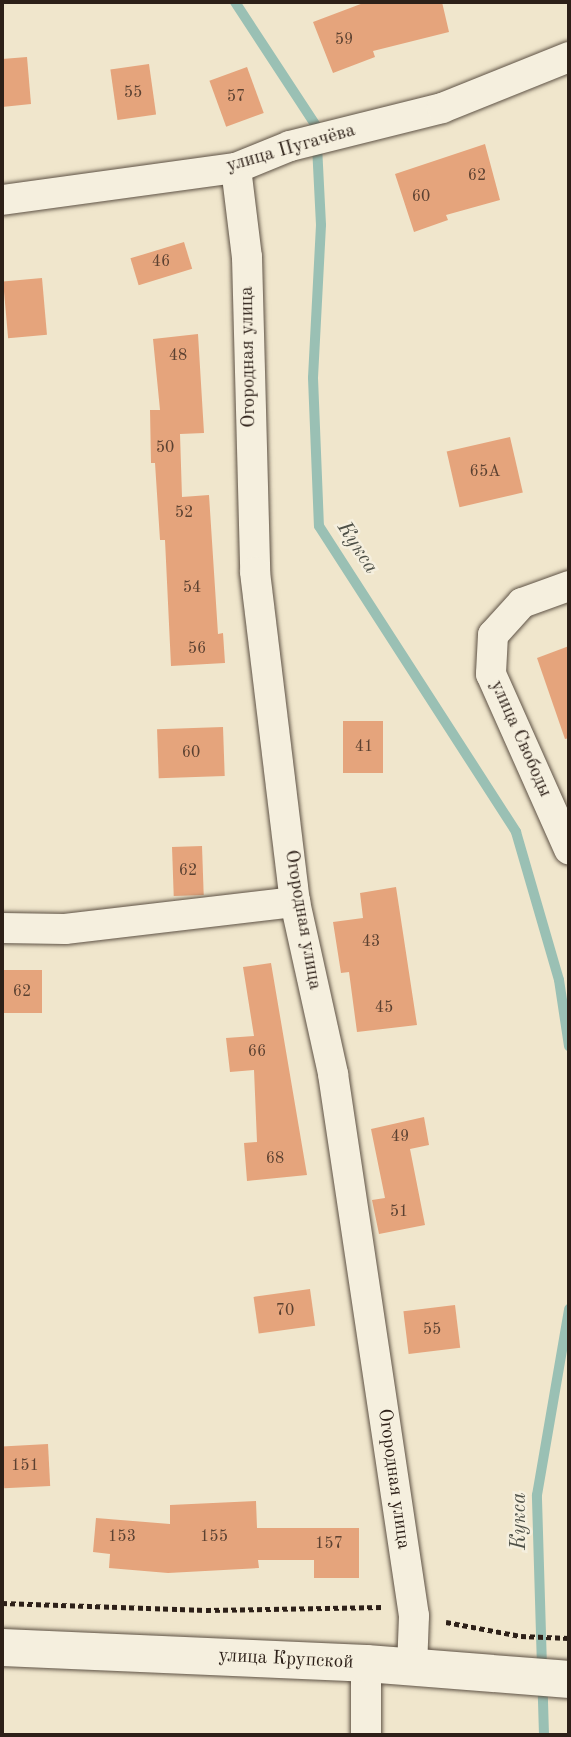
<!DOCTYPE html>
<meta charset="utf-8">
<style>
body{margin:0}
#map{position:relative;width:571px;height:1737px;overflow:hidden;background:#f0e6cc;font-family:"Old Standard TT",serif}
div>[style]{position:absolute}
.stream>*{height:10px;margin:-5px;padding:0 5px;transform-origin:5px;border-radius:5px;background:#9ac0b4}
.building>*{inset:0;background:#e5a47c;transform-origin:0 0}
.path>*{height:4.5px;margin-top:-2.25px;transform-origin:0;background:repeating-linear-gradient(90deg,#2d2018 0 5px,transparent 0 8.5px)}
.roads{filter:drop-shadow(0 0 2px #5e5245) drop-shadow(0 0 2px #5e5245)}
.minor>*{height:30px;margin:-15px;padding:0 15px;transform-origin:15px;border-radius:15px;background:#f5efde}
.tertiary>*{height:37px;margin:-18.5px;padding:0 18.5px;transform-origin:18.5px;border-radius:18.5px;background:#f5efde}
span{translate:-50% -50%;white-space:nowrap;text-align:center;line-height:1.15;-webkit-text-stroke:5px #f5efde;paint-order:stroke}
.number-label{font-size:16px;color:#5b4131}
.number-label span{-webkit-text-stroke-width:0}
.street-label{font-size:19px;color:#2d2018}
.water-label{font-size:21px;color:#4e5047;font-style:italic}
.frame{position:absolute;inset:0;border:4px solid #2d2018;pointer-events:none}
</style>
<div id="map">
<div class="stream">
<i style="left:235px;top:2px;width:148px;rotate:56.8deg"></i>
<i style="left:316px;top:126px;width:99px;rotate:87.1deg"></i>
<i style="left:321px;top:225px;width:153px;rotate:93deg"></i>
<i style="left:313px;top:378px;width:148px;rotate:87.7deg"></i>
<i style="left:319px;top:526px;width:364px;rotate:57.2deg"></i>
<i style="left:516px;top:832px;width:154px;rotate:73.8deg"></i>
<i style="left:559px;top:980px;width:67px;rotate:81.4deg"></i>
<i style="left:544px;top:1735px;width:240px;rotate:-91.7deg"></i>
<i style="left:537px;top:1495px;width:189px;rotate:-80.2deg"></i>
</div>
<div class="building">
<i style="clip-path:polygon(366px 2px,442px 2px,449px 32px,373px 51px,375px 57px,333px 73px,313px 22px)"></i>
<i style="clip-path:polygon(27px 57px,31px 104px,2px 107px,2px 59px)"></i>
<i style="left:149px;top:64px;width:51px;height:39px;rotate:82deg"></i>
<i style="left:247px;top:67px;width:49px;height:40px;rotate:70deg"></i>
<i style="clip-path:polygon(485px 144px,500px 200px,446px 215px,448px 220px,414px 232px,395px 174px)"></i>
<i style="left:184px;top:242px;width:28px;height:56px;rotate:73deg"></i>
<i style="left:42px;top:278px;width:57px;height:39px;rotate:85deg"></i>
<i style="clip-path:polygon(198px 334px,204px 433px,180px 434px,182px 497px,209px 495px,218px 634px,223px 633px,225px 663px,171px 666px,165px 540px,160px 540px,155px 463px,151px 463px,150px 410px,160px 410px,153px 339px)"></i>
<i style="left:510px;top:437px;width:57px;height:65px;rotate:77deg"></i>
<i style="clip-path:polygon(569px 646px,569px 738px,565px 739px,537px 658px)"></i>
<i style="left:343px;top:721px;width:40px;height:52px"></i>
<i style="left:223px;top:727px;width:49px;height:66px;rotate:88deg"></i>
<i style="left:202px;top:846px;width:49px;height:30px;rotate:88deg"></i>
<i style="clip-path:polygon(396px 887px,417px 1025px,357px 1032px,349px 972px,341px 973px,333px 922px,363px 918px,360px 893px)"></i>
<i style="clip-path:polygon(271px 963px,307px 1175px,247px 1181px,244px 1143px,257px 1142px,254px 1070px,230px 1072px,226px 1038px,254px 1036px,243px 967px)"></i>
<i style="left:2px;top:970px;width:40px;height:43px"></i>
<i style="clip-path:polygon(424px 1117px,429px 1145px,410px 1149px,425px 1225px,379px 1234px,372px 1200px,385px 1198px,371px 1129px)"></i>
<i style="left:310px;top:1289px;width:37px;height:57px;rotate:82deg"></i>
<i style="left:455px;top:1305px;width:43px;height:52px;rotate:83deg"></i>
<i style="left:48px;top:1444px;width:42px;height:46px;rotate:87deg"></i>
<i style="clip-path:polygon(256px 1501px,257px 1528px,359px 1528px,359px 1578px,314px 1578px,314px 1560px,258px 1560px,259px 1568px,168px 1573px,109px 1568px,110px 1554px,93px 1552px,96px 1518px,170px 1524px,170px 1505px)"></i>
</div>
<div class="path">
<i style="left:2px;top:1603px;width:204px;rotate:2deg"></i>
<i style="left:206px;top:1610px;width:177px;rotate:-1deg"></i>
<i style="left:446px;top:1622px;width:76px;rotate:10.6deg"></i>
<i style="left:521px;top:1636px;width:48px;rotate:2.4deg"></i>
</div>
<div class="roads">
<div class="minor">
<i style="left:236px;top:168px;width:90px;rotate:83deg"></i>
<i style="left:247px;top:257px;width:315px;rotate:88.5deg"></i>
<i style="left:255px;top:572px;width:332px;rotate:83.1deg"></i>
<i style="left:295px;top:902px;width:176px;rotate:77.5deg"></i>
<i style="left:333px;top:1074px;width:548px;rotate:81.5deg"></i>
<i style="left:414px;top:1616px;width:52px;rotate:92.2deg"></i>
<i style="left:2px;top:200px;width:236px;rotate:-7.8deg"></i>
<i style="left:236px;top:168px;width:58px;rotate:-22.2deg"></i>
<i style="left:290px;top:146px;width:157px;rotate:-14deg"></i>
<i style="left:442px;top:108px;width:137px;rotate:-21.9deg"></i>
<i style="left:569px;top:586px;width:50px;rotate:160.1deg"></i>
<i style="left:522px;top:603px;width:43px;rotate:132.2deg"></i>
<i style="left:493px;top:635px;width:39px;rotate:93deg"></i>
<i style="left:491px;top:674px;width:192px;rotate:66deg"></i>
<i style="left:2px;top:928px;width:63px;rotate:0.9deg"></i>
<i style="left:65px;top:929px;width:232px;rotate:-6.7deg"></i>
<i style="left:366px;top:1735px;width:72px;rotate:-90deg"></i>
</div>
<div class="tertiary">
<i style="left:2px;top:1647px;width:364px;rotate:2.5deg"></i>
<i style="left:366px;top:1663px;width:204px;rotate:4.5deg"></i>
</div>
</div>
<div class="number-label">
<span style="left:344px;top:40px">59</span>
<span style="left:133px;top:93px">55</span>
<span style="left:236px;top:97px">57</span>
<span style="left:477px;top:176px">62</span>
<span style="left:421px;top:197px">60</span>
<span style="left:161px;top:262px">46</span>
<span style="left:178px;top:356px">48</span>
<span style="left:165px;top:448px">50</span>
<span style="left:485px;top:472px">65А</span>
<span style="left:184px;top:513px">52</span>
<span style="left:192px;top:588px">54</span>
<span style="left:197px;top:649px">56</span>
<span style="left:364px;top:747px">41</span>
<span style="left:191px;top:753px">60</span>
<span style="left:188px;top:871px">62</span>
<span style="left:371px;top:942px">43</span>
<span style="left:22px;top:992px">62</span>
<span style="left:384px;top:1008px">45</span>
<span style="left:257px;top:1052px">66</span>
<span style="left:400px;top:1137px">49</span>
<span style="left:275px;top:1159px">68</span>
<span style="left:399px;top:1212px">51</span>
<span style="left:285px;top:1311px">70</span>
<span style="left:432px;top:1330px">55</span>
<span style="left:25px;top:1466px">151</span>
<span style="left:122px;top:1537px">153</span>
<span style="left:214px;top:1537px">155</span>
<span style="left:329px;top:1544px">157</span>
</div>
<div class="street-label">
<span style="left:291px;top:149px;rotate:-16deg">улица Пугачёва</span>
<span style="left:249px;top:357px;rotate:-91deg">Огородная улица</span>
<span style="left:520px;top:739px;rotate:66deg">улица Свободы</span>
<span style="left:302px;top:920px;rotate:80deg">Огородная улица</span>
<span style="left:393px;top:1479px;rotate:82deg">Огородная улица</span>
<span style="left:286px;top:1660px;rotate:3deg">улица Крупской</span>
</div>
<div class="water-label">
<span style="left:357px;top:548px;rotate:57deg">Кукса</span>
<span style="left:520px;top:1521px;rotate:-90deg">Кукса</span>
</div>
<div class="frame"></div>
</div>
